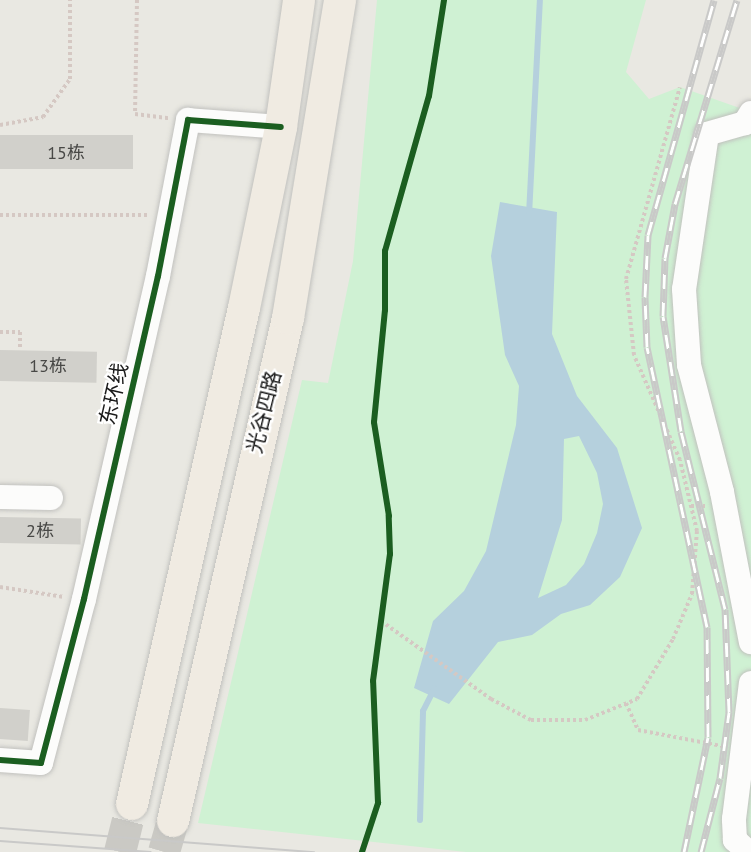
<!DOCTYPE html>
<meta charset="utf-8">
<style>
body{margin:0}
#map{position:relative;width:751px;height:852px;overflow:hidden;background:#e9e8e2;font-family:"PT Sans","Noto Sans SC",sans-serif}
div>[style]{position:absolute}
.park>*{inset:0;background:#cff1d3}
.water>*{inset:0;background:#b5d0dd}
.stream>*{height:6px;margin:-3px;padding:0 3px;transform-origin:3px;border-radius:3px;background:#b5d0dd}
.building>*{inset:0;background:#d1d0cb;transform-origin:0 0}
.major-tunnel>*{height:32px;margin-top:-16px;transform-origin:0;background:repeating-linear-gradient(90deg,#cac9c4 0 32px,transparent 0 48px)}
.path>*{height:4px;margin-top:-2px;transform-origin:0;background:repeating-linear-gradient(90deg,#d5c8c3 0 3px,transparent 0 6px)}
.roads{filter:drop-shadow(0 0 2px #c1c1be) drop-shadow(0 0 2px #c1c1be)}
.minor>*{height:24px;margin:-12px;padding:0 12px;transform-origin:12px;border-radius:12px;background:#fcfcfb}
.major>*{height:32px;margin:-16px;padding:0 16px;transform-origin:16px;border-radius:16px;background:#f0ebe2}
.tram>*{height:1.5px;margin:-0.75px;padding:0 0.75px;transform-origin:0.75px;border-radius:0.75px;background:#c9c9c8}
.rail>*{height:7px;margin-top:-3.5px;transform-origin:0;background:repeating-linear-gradient(90deg,#fff 0 14px,#c9c9c8 0 28px);box-sizing:border-box;border-block:2px solid #c9c9c8}
.cycleway>*{height:6px;margin:-3px;padding:0 3px;transform-origin:3px;border-radius:3px;background:#1b5e20}
span{translate:-50% -50%;white-space:nowrap;text-align:center;line-height:1.15;-webkit-text-stroke:4.5px #fff;paint-order:stroke}
.number-label{font-size:18px;color:#484846}
.number-label span{-webkit-text-stroke-width:0}
.street-label{font-size:21px;color:#1a1a1a}
</style>
<div id="map">
<div class="park">
<i style="clip-path:polygon(377px 0,646px 0,626px 72px,649px 99px,680px 87px,751px 112px,751px 852px,466px 852px,198px 823px,302px 380px,328px 383px,353px 261px)"></i>
</div>
<div class="water">
<i style="clip-path:polygon(evenodd,500px 202px,557px 212px,552px 334px,577px 396px,617px 448px,642px 528px,620px 577px,590px 605px,561px 614px,532px 635px,498px 642px,449px 704px,414px 688px,433px 621px,464px 591px,486px 551px,516px 425px,519px 386px,505px 355px,491px 256px,500px 202px,579px 436px,597px 473px,603px 504px,597px 533px,584px 564px,566px 585px,538px 598px,562px 520px,564px 439px,579px 436px)"></i>
</div>
<div class="stream">
<i style="left:529px;top:215px;width:215px;rotate:-87.1deg"></i>
<i style="left:420px;top:820px;width:109px;rotate:-88.4deg"></i>
<i style="left:423px;top:711px;width:25px;rotate:-63deg"></i>
</div>
<div class="building">
<i style="left:0;top:135px;width:133px;height:34px"></i>
<i style="left:0;top:350px;width:97px;height:31px;rotate:1deg"></i>
<i style="left:0;top:517px;width:81px;height:26px;rotate:1deg"></i>
<i style="left:0;top:708px;width:30px;height:31px;rotate:4deg"></i>
</div>
<div class="major-tunnel">
<i style="left:120px;top:852px;width:49px;rotate:-76deg"></i>
<i style="left:164px;top:852px;width:32px;rotate:-74deg"></i>
</div>
<div class="path">
<i style="left:137px;top:0;width:114px;rotate:91deg"></i>
<i style="left:135px;top:114px;width:34px;rotate:7deg"></i>
<i style="left:0;top:125px;width:44px;rotate:-10.5deg"></i>
<i style="left:43px;top:117px;width:47px;rotate:-54.6deg"></i>
<i style="left:70px;top:79px;width:79px;rotate:-90deg"></i>
<i style="left:0;top:215px;width:149px"></i>
<i style="left:0;top:332px;width:20px"></i>
<i style="left:20px;top:332px;width:18px;rotate:90deg"></i>
<i style="left:691px;top:506px;width:14px"></i>
<i style="left:0;top:587px;width:65px;rotate:8.9deg"></i>
<i style="left:381px;top:621px;width:135px;rotate:35.3deg"></i>
<i style="left:491px;top:699px;width:45px;rotate:27.7deg"></i>
<i style="left:531px;top:720px;width:54px"></i>
<i style="left:585px;top:720px;width:56px;rotate:-22deg"></i>
<i style="left:637px;top:699px;width:70px;rotate:-59deg"></i>
<i style="left:673px;top:639px;width:49px;rotate:-67.1deg"></i>
<i style="left:692px;top:594px;width:63px;rotate:-85.5deg"></i>
<i style="left:697px;top:531px;width:73px;rotate:-103.5deg"></i>
<i style="left:680px;top:460px;width:115px;rotate:-113.7deg"></i>
<i style="left:634px;top:355px;width:76px;rotate:-96deg"></i>
<i style="left:626px;top:279px;width:199px;rotate:-74.3deg"></i>
<i style="left:626px;top:703px;width:30px;rotate:66deg"></i>
<i style="left:638px;top:730px;width:86px;rotate:10.8deg"></i>
</div>
<div class="roads">
<div class="minor">
<i style="left:751px;top:113px;width:12px;rotate:121deg"></i>
<i style="left:745px;top:123px;width:40px;rotate:164deg"></i>
<i style="left:707px;top:134px;width:157px;rotate:98.4deg"></i>
<i style="left:684px;top:289px;width:76px;rotate:86.2deg"></i>
<i style="left:689px;top:365px;width:131px;rotate:75.4deg"></i>
<i style="left:722px;top:492px;width:153px;rotate:79.1deg"></i>
<i style="left:0;top:497px;width:51px;rotate:1.1deg"></i>
<i style="left:0;top:760px;width:41px;rotate:4.2deg"></i>
<i style="left:41px;top:763px;width:170px;rotate:-75.3deg"></i>
<i style="left:84px;top:599px;width:331px;rotate:-77.1deg"></i>
<i style="left:158px;top:276px;width:159px;rotate:-79.1deg"></i>
<i style="left:188px;top:120px;width:93px;rotate:4.3deg"></i>
<i style="left:748px;top:852px;width:18px;rotate:-137deg"></i>
<i style="left:735px;top:840px;width:21px;rotate:-93deg"></i>
<i style="left:734px;top:819px;width:137px;rotate:-82.9deg"></i>
</div>
<div class="major">
<i style="left:132px;top:804px;width:508px;rotate:-77.28deg"></i>
<i style="left:244px;top:308px;width:185px;rotate:-78.4deg"></i>
<i style="left:281px;top:127px;width:128px;rotate:-81.9deg"></i>
<i style="left:173px;top:821px;width:516px;rotate:-77.12deg"></i>
<i style="left:288px;top:318px;width:322px;rotate:-80.7deg"></i>
</div>
</div>
<div class="tram">
<i style="left:0;top:828px;width:315px;rotate:4.4deg"></i>
<i style="left:0;top:841px;width:151px;rotate:4.2deg"></i>
</div>
<div class="rail">
<i style="left:684px;top:852px;width:117px;rotate:-78.2deg"></i>
<i style="left:708px;top:737px;width:110px;rotate:-90.5deg"></i>
<i style="left:707px;top:627px;width:286px;rotate:-102.1deg"></i>
<i style="left:647px;top:347px;width:50px;rotate:-92.3deg"></i>
<i style="left:645px;top:297px;width:62px;rotate:-87.2deg"></i>
<i style="left:648px;top:235px;width:244px;rotate:-74.3deg"></i>
<i style="left:701px;top:852px;width:76px;rotate:-75.6deg"></i>
<i style="left:720px;top:778px;width:67px;rotate:-82.2deg"></i>
<i style="left:729px;top:712px;width:103px;rotate:-92.2deg"></i>
<i style="left:725px;top:609px;width:183px;rotate:-103.9deg"></i>
<i style="left:681px;top:431px;width:116px;rotate:-98.9deg"></i>
<i style="left:663px;top:316px;width:58px;rotate:-88deg"></i>
<i style="left:665px;top:258px;width:55px;rotate:-79.5deg"></i>
<i style="left:675px;top:204px;width:213px;rotate:-73.1deg"></i>
</div>
<div class="cycleway">
<i style="left:0;top:760px;width:41px;rotate:4.2deg"></i>
<i style="left:41px;top:763px;width:170px;rotate:-75.3deg"></i>
<i style="left:84px;top:599px;width:331px;rotate:-77.1deg"></i>
<i style="left:158px;top:276px;width:159px;rotate:-79.1deg"></i>
<i style="left:188px;top:120px;width:93px;rotate:4.3deg"></i>
<i style="left:362px;top:852px;width:52px;rotate:-71.9deg"></i>
<i style="left:378px;top:803px;width:122px;rotate:-92.3deg"></i>
<i style="left:373px;top:681px;width:128px;rotate:-82.4deg"></i>
<i style="left:390px;top:554px;width:38px;rotate:-92deg"></i>
<i style="left:389px;top:516px;width:95px;rotate:-99.1deg"></i>
<i style="left:374px;top:422px;width:113px;rotate:-84.4deg"></i>
<i style="left:385px;top:310px;width:59px;rotate:-90deg"></i>
<i style="left:385px;top:251px;width:161px;rotate:-74.2deg"></i>
<i style="left:429px;top:96px;width:97px;rotate:-81.1deg"></i>
</div>
<div class="number-label">
<span style="left:66px;top:153px">15栋</span>
<span style="left:48px;top:366px">13栋</span>
<span style="left:40px;top:531px">2栋</span>
</div>
<div class="street-label">
<span style="left:114px;top:394px;rotate:-77deg">东环线</span>
<span style="left:264px;top:412px;rotate:-76deg">光谷四路</span>
</div>
</div>
